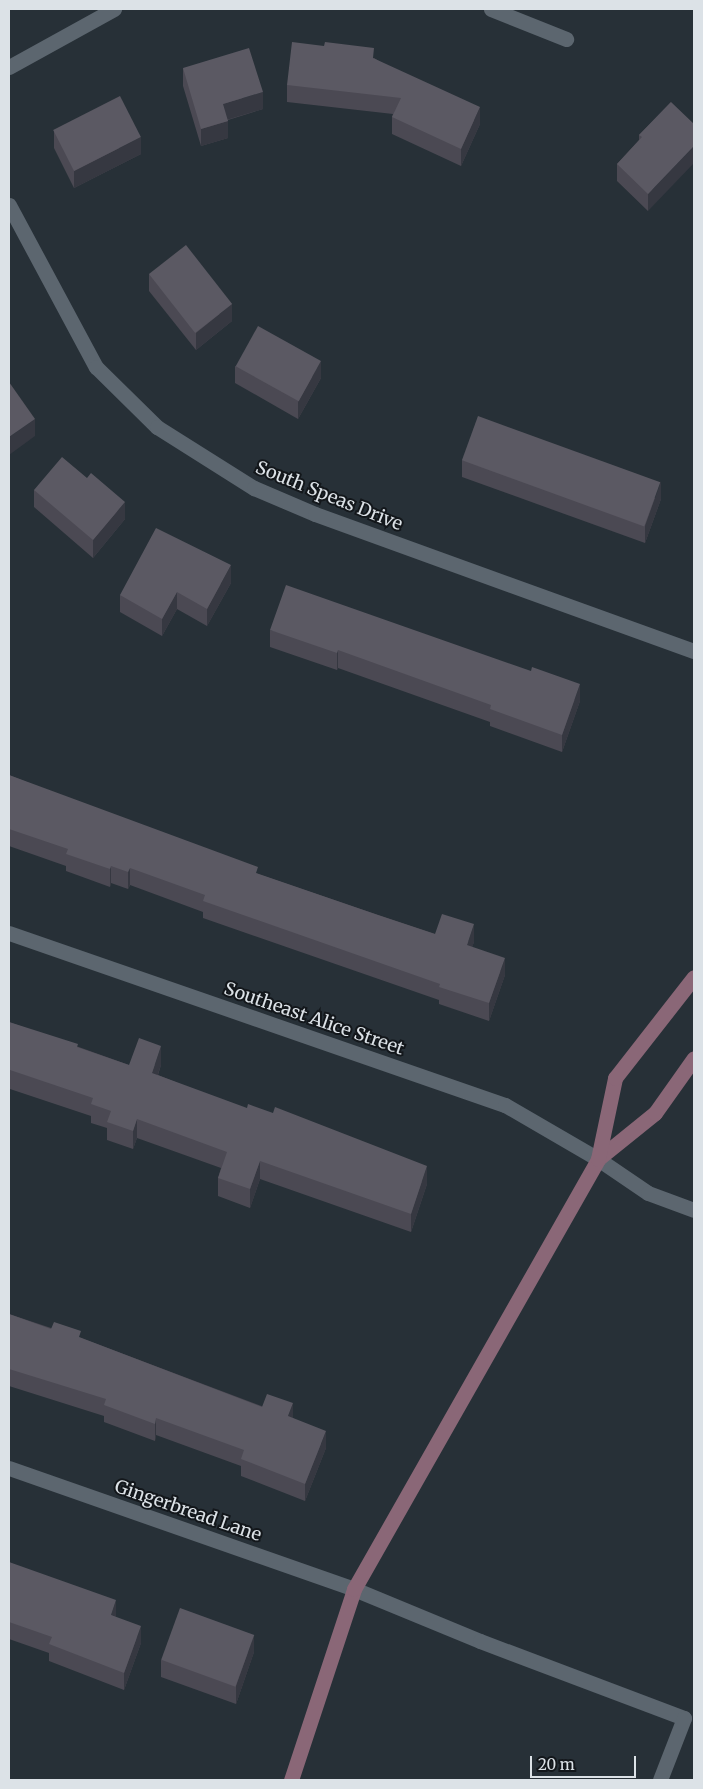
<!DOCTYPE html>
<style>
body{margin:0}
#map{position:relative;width:703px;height:1789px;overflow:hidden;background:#273037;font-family:Merriweather,serif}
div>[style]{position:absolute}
.lane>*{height:15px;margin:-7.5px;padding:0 7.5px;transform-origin:7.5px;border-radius:7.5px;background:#5c666f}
.street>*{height:15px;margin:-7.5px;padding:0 7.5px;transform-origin:7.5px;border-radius:7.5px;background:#5c666f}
.secondary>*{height:15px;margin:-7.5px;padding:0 7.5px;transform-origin:7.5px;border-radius:7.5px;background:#8a6777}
.wall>*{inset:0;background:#4b4953}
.shaded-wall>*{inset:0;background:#363841}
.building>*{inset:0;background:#5b5963;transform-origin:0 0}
span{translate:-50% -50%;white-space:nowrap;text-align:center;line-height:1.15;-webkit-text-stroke:4px #13171b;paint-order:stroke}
.street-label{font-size:18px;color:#dce2e7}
.frame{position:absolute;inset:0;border:10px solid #dce2e7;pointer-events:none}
.scale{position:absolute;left:530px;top:1756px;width:106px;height:22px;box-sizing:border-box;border:2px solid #dce2e7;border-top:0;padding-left:6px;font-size:15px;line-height:18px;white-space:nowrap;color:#dce2e7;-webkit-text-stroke:4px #13171b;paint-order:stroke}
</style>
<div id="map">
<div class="lane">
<i style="left:598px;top:1159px;width:60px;rotate:34.2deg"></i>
<i style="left:648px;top:1193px;width:49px;rotate:20.3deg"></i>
<i style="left:354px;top:1589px;width:136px;rotate:22.4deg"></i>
<i style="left:480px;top:1641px;width:218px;rotate:20.7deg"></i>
<i style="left:684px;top:1718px;width:66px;rotate:111.2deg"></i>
</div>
<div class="street">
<i style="left:491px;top:9px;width:81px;rotate:21.8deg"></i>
<i style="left:9px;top:67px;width:120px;rotate:-28.9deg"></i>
<i style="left:9px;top:205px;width:184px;rotate:61.8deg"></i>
<i style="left:96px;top:367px;width:86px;rotate:44.5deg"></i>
<i style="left:157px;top:427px;width:115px;rotate:32.2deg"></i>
<i style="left:254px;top:488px;width:66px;rotate:23.1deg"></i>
<i style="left:315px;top:514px;width:403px;rotate:19.9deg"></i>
<i style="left:9px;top:933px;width:525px;rotate:19.13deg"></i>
<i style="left:505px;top:1105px;width:108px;rotate:30.1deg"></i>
<i style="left:9px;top:1468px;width:366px;rotate:19.3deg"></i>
</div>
<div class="secondary">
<i style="left:598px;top:1159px;width:73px;rotate:-38.9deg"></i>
<i style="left:655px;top:1113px;width:67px;rotate:-54.7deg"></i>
<i style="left:291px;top:1780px;width:201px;rotate:-71.7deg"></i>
<i style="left:354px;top:1589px;width:494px;rotate:-60.4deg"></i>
<i style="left:598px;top:1159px;width:83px;rotate:-78.1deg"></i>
<i style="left:615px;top:1078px;width:128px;rotate:-52deg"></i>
</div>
<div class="wall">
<i style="clip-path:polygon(374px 58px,480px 124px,461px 166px,392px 134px,392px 117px,393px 114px,287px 102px,287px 85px)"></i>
<i style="clip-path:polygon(183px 68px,263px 109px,228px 120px,228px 138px,201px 146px,183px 86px)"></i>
<i style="clip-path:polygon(671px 102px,648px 211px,617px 181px,617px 164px,639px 140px,639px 135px)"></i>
<i style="clip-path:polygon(54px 131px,141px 154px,74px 188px,54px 148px)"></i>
<i style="clip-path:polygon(149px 274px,232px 321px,196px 350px,149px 291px)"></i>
<i style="clip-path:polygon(235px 366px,321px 378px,298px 419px,235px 383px)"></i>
<i style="clip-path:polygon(462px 460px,661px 499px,645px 543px,462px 477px)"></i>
<i style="clip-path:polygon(87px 478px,125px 519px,93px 558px,34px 507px,34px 490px)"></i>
<i style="clip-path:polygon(231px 583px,207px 626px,177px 609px,162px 636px,120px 612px,120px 595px)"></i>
<i style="clip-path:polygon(270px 630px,580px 701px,562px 752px,490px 726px,490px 722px,338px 668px,337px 670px,270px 647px)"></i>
<i style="clip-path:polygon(9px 775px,258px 874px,378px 915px,435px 934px,474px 942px,472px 947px,505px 975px,489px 1021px,439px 1004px,439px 1000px,203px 918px,203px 912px,130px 885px,128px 889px,111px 883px,110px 887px,66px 871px,66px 866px,9px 846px)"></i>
<i style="clip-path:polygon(9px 1022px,129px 1065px,161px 1065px,158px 1075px,427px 1184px,411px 1232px,260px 1179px,250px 1208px,218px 1196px,218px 1178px,221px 1168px,137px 1138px,133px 1149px,107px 1140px,107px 1128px,91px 1123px,91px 1116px,10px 1089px,9px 1094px)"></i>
<i style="clip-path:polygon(9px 1314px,81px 1338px,293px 1418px,326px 1448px,305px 1501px,241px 1476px,241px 1466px,156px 1435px,155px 1441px,104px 1422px,104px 1416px,9px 1386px)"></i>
<i style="clip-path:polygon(9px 1562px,116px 1617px,141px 1643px,124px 1690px,49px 1661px,49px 1653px,9px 1639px)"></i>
<i style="clip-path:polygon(254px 1652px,236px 1704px,161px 1677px,161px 1660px)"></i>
</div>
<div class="shaded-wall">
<i style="clip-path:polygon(263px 92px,263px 109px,223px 121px,223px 104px)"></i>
<i style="clip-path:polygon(480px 107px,480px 124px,461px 166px,461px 149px)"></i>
<i style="clip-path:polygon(228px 121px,228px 138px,201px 146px,201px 129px)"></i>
<i style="clip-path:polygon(141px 137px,141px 154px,74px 188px,74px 171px)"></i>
<i style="clip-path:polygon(694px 146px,694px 163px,648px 211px,648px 194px)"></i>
<i style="clip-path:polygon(232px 304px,232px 321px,196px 350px,196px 333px)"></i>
<i style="clip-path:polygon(321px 361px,321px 378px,298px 419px,298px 402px)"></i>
<i style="clip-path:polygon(35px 419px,35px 436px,9px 455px,9px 437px)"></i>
<i style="clip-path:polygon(661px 481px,661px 499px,645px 543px,645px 526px)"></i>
<i style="clip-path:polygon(125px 502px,125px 519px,93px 558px,93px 540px)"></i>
<i style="clip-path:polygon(231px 565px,231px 583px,207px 626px,207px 609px)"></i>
<i style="clip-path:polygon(177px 592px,177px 609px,162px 636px,162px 619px)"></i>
<i style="clip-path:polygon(338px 650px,338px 668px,337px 670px,337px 653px)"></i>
<i style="clip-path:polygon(580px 684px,580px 701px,562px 752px,562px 735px)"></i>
<i style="clip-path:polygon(111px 866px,111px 883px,110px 887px,110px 869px)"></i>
<i style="clip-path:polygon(130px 868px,130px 885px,128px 889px,128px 872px)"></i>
<i style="clip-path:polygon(474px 924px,474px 942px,467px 962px,467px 945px)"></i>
<i style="clip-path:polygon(505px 958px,505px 975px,489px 1021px,489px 1003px)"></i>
<i style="clip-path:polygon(161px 1046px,161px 1065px,152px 1091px,152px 1073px)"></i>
<i style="clip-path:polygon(10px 1070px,10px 1089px,9px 1094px,9px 1075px)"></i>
<i style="clip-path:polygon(137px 1119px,137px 1138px,133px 1149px,133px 1131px)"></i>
<i style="clip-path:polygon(260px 1161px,260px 1179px,250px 1208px,250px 1189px)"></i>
<i style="clip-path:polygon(427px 1166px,427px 1184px,411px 1232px,411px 1214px)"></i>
<i style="clip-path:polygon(293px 1403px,293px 1421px,288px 1416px)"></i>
<i style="clip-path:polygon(156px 1418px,156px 1435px,155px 1441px,155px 1424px)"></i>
<i style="clip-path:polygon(326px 1431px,326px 1448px,305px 1501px,305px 1484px)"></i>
<i style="clip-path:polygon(116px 1600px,116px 1617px,111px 1615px)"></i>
<i style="clip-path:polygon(141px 1626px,141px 1643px,124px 1690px,124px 1673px)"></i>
<i style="clip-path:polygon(254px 1635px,254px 1652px,236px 1704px,236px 1686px)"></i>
</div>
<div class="building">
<i style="clip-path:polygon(292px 42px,324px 46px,325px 42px,374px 48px,373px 58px,480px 107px,461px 149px,392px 117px,401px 98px,287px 85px)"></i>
<i style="clip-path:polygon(249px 48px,263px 92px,223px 104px,228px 121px,201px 129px,183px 68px)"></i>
<i style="left:120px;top:96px;width:46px;height:75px;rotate:63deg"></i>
<i style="clip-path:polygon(671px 102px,694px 124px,694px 146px,648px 194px,617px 164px,642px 137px,639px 135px)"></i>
<i style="left:186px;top:245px;width:75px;height:47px;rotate:52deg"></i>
<i style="left:258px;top:326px;width:72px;height:46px;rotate:29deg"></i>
<i style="clip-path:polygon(9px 382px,35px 419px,9px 437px)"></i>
<i style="left:478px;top:416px;width:194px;height:47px;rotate:20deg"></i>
<i style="clip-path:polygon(62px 457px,87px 478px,91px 473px,125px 502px,93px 540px,34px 490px)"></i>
<i style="clip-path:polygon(156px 528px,231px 565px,207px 609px,177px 592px,162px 619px,120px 595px)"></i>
<i style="clip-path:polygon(286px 585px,531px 671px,532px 667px,580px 684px,562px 735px,490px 709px,491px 705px,338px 650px,337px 653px,270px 630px)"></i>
<i style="clip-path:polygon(9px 775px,258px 867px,256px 873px,378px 915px,435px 934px,442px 914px,474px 924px,467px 945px,505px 958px,489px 1003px,439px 987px,440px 984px,203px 901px,205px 895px,130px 868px,128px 872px,111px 866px,110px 869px,66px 854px,68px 849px,9px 829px)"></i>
<i style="clip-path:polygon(9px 1022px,78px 1044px,77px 1047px,129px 1065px,139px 1038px,161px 1046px,152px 1073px,247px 1108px,248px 1104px,273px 1113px,275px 1107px,427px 1166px,411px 1214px,260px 1161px,250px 1189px,218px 1178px,227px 1152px,137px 1119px,133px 1131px,107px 1122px,111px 1111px,91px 1104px,93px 1098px,10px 1070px,9px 1075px)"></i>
<i style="clip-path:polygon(9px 1314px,51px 1329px,54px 1322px,81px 1331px,79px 1337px,262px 1407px,267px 1394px,293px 1403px,288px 1416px,326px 1431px,305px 1484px,241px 1459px,244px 1450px,156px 1418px,155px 1424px,104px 1405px,106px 1399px,9px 1369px)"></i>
<i style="clip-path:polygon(9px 1562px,116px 1600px,111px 1615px,141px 1626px,124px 1673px,49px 1644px,52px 1637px,9px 1622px)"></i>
<i style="left:180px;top:1608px;width:79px;height:55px;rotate:20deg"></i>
</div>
<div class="street-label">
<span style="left:329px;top:496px;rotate:22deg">South Speas Drive</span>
<span style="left:314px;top:1019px;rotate:19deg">Southeast Alice Street</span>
<span style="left:188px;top:1511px;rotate:19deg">Gingerbread Lane</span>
</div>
<div class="frame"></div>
<div class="scale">20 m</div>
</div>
